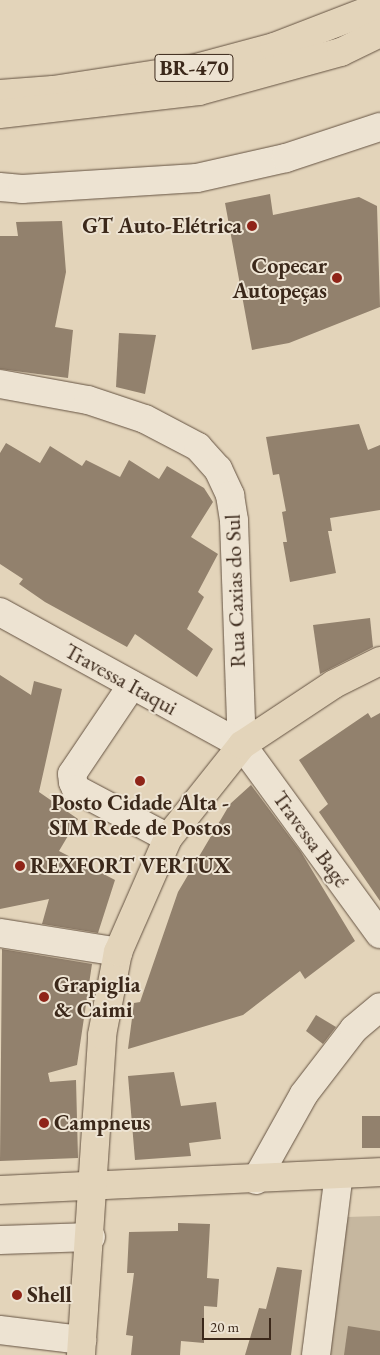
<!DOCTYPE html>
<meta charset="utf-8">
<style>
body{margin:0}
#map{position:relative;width:380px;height:1355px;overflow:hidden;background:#e3d4ba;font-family:"EB Garamond",serif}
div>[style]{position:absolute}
.green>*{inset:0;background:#c6b79f}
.building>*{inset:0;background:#92816d;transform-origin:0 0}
.roads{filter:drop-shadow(0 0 1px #655342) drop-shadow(0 0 1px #655342)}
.minor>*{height:28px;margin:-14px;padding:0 14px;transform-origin:14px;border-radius:14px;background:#ede3d2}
.major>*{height:28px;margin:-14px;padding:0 14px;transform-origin:14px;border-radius:14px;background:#e3d4ba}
.highway>*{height:28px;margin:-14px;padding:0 14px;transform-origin:14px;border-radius:14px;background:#e3d4ba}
.dots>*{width:14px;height:14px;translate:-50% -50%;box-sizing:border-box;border:2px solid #ede3d2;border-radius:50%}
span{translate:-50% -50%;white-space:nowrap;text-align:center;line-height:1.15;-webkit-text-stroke:4px #ede3d2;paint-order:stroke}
.shield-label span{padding:1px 4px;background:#ede3d2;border:1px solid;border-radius:4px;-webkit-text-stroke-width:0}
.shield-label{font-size:21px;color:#3b281a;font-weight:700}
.poi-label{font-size:22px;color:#3b281a;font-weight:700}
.right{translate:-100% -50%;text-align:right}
.left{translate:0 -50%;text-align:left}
.street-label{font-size:22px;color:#3b281a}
.scale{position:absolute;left:202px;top:1318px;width:69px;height:22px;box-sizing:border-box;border:2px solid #3b281a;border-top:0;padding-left:6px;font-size:15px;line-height:18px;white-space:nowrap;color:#3b281a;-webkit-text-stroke:4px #ede3d2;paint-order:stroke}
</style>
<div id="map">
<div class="green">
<i style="clip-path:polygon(380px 1216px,380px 1355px,329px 1355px,346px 1217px)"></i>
</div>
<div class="building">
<i style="clip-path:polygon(270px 194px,273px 215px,359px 197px,377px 206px,380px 307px,289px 343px,252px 350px,225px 203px)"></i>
<i style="clip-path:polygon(62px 221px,66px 272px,55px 327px,73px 330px,68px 378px,0 369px,0 236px,18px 236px,16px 222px)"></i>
<i style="clip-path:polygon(119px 333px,156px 335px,145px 394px,116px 387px)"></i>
<i style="clip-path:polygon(359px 424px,368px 450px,380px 445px,380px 510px,330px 518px,332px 531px,328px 531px,336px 573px,290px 582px,283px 542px,287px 542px,282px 512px,286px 511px,279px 474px,273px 475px,266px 437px)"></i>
<i style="clip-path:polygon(6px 443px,40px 463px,50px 446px,82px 466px,86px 460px,120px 477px,129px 460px,159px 479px,167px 466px,204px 488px,213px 502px,191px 537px,218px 554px,198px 592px,204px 597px,187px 629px,213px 649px,197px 677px,135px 634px,127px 647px,45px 602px,19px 584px,23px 579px,0 564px,0 453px)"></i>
<i style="clip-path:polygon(370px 618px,373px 647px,320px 674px,313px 625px)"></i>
<i style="clip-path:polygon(0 675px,31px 695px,34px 681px,62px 689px,39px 792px,78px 819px,59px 851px,115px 880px,98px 933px,42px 924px,49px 899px,0 909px)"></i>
<i style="clip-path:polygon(368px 713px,371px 718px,380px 713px,380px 901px,319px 812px,328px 804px,299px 760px)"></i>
<i style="clip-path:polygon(251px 785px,301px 852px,355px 941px,305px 979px,300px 971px,243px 1015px,128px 1049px,134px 1003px,140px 1002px,178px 892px,230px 804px)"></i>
<i style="clip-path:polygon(2px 949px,92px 964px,77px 1065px,48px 1073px,50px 1082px,76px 1080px,78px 1158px,0 1161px)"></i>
<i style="clip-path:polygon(316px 1015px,336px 1027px,323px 1044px,306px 1031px)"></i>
<i style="clip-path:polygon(174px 1072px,181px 1106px,216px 1102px,221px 1139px,189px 1143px,191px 1156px,135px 1160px,128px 1076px)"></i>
<i style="left:380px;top:1116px;width:32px;height:18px;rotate:90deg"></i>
<i style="clip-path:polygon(178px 1223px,210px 1224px,207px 1278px,219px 1279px,217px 1307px,204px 1306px,204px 1343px,181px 1341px,180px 1355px,131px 1355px,133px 1336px,126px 1335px,134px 1273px,127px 1273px,129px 1232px,178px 1231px)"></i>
<i style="clip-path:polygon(277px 1267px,302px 1270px,291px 1355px,245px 1355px,259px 1308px,266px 1309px)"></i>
<i style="clip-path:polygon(348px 1326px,380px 1331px,380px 1355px,344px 1355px)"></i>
</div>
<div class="roads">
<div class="minor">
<i style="left:0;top:187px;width:22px;rotate:5deg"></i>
<i style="left:22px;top:189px;width:175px;rotate:-3.6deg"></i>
<i style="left:197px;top:178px;width:91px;rotate:-12.7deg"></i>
<i style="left:286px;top:158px;width:99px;rotate:-18.3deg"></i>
<i style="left:0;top:384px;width:89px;rotate:10.3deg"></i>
<i style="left:88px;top:400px;width:60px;rotate:18.4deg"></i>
<i style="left:145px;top:419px;width:60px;rotate:27.8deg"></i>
<i style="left:198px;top:447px;width:30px;rotate:48deg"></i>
<i style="left:218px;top:469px;width:29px;rotate:65deg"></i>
<i style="left:230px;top:495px;width:26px;rotate:81deg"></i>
<i style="left:234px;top:521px;width:224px;rotate:88deg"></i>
<i style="left:0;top:612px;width:276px;rotate:28.8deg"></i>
<i style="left:242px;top:745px;width:234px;rotate:53.9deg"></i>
<i style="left:132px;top:685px;width:107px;rotate:124deg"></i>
<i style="left:72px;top:774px;width:8px;rotate:83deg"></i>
<i style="left:73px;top:782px;width:8px;rotate:67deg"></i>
<i style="left:76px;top:789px;width:104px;rotate:28deg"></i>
<i style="left:0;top:933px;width:120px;rotate:9.1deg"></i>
<i style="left:256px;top:1180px;width:98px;rotate:-60.8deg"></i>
<i style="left:304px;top:1094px;width:82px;rotate:-52.4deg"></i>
<i style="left:354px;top:1029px;width:34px;rotate:-40deg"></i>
<i style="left:0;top:1240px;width:91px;rotate:-1.9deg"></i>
<i style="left:0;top:1330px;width:83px;rotate:7deg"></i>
<i style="left:316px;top:1355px;width:182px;rotate:-82.8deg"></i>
</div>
<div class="major">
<i style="left:0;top:1190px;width:380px;rotate:-2.7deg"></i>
<i style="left:81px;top:1355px;width:321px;rotate:-86.2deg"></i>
<i style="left:102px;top:1035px;width:85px;rotate:-79.1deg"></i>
<i style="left:118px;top:952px;width:124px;rotate:-66.3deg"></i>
<i style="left:168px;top:838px;width:119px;rotate:-51.5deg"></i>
<i style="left:242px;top:745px;width:110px;rotate:-33.5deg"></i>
<i style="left:334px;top:684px;width:51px;rotate:-26.6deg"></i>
</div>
<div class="highway">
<i style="left:0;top:94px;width:53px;rotate:-4.3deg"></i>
<i style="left:53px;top:90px;width:145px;rotate:-8.7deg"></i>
<i style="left:196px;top:68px;width:81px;rotate:-15.1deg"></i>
<i style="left:274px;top:47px;width:114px;rotate:-21.1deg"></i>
<i style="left:0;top:114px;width:200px;rotate:-6.6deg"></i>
<i style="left:199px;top:91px;width:147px;rotate:-15.4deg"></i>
<i style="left:341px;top:52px;width:43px;rotate:-26deg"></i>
</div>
</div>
<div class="dots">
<i style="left:252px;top:226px;background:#8f2418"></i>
<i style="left:337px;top:278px;background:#8f2418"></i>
<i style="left:140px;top:781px;background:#8f2418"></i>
<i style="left:20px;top:866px;background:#8f2418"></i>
<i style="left:44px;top:997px;background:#8f2418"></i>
<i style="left:44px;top:1123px;background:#8f2418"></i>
<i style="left:17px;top:1295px;background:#8f2418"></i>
</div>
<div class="shield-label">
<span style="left:194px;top:68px">BR-470</span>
</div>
<div class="poi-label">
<span class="right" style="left:242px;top:226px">GT Auto-Elétrica</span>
<span class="right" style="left:327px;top:278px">Copecar<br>Autopeças</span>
<span style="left:140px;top:815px">Posto Cidade Alta -<br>SIM Rede de Postos</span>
<span class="left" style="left:30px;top:866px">REXFORT VERTUX</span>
<span class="left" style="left:54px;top:997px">Grapiglia<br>&amp; Caimi</span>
<span class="left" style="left:54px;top:1123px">Campneus</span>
<span class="left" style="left:27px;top:1295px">Shell</span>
</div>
<div class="street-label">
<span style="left:235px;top:591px;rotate:-92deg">Rua Caxias do Sul</span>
<span style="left:121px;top:679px;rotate:29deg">Travessa Itaqui</span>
<span style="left:311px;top:839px;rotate:54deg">Travessa Bagé</span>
</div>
<div class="scale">20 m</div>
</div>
